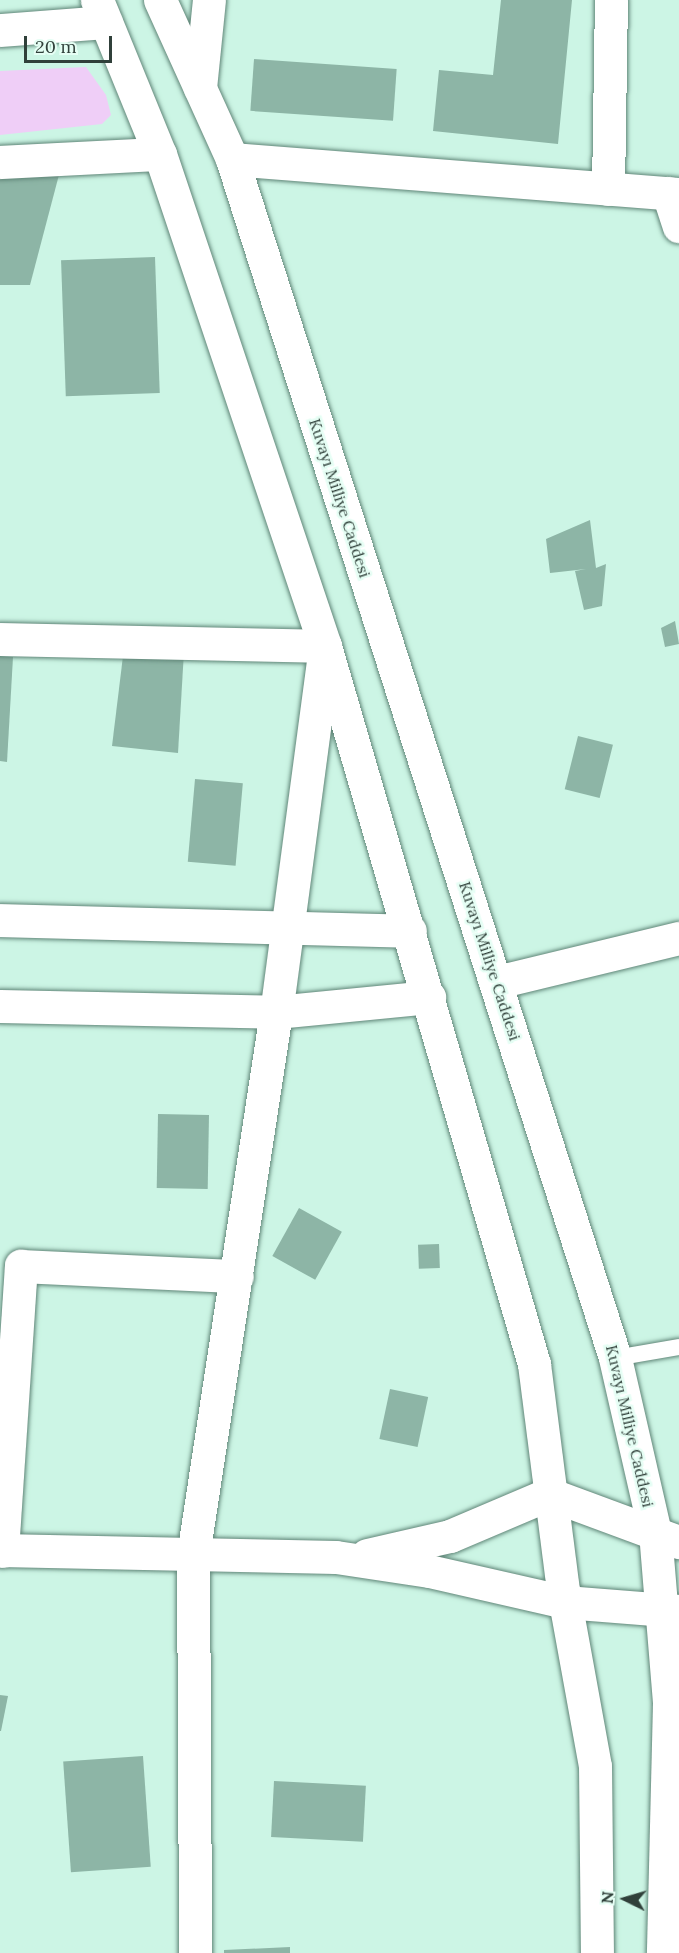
<!DOCTYPE html>
<meta charset="utf-8">
<style>
body{margin:0}
#map{position:relative;width:679px;height:1953px;overflow:hidden;background:#ccf5e5;font-family:Lora,serif}
div>[style]{position:absolute}
.green>*{inset:0;background:#efcef7}
.building>*{inset:0;background:#8db5a6;transform-origin:0 0}
.roads{filter:drop-shadow(0 0 2px #608678) drop-shadow(0 0 2px #608678)}
.service>*{height:16px;margin:-8px;padding:0 8px;transform-origin:8px;border-radius:8px;background:#fff}
.minor>*{height:33px;margin:-16.5px;padding:0 16.5px;transform-origin:16.5px;border-radius:16.5px;background:#fff}
.secondary>*{height:33px;margin:-16.5px;padding:0 16.5px;transform-origin:16.5px;border-radius:16.5px;background:#fff}
span{translate:-50% -50%;white-space:nowrap;text-align:center;line-height:1.15;-webkit-text-stroke:5px #e5fef4;paint-order:stroke}
.street-label{font-size:16px;color:#30403a}
.north{position:absolute;left:595px;top:1869px;width:60px;height:60px;-webkit-text-stroke:4px #e5fef4;paint-order:stroke;rotate:275deg;font-size:16px;font-weight:700;line-height:24px;text-align:center;color:#30403a}
.north::after{content:'';display:block;margin:auto;width:21px;height:27px;background:#30403a;clip-path:polygon(50% 0,100% 100%,50% 72%,0 100%)}
.scale{position:absolute;left:24px;top:36px;width:88px;height:27px;box-sizing:border-box;border:3px solid #30403a;border-top:0;padding-left:8px;font-size:18px;line-height:21px;white-space:nowrap;color:#30403a;-webkit-text-stroke:4px #e5fef4;paint-order:stroke}
</style>
<div id="map">
<div class="green">
<i style="clip-path:polygon(86px 67px,106px 95px,111px 115px,102px 124px,0 135px,0 71px)"></i>
</div>
<div class="building">
<i style="clip-path:polygon(501px 0,572px 0,558px 144px,433px 131px,439px 70px,493px 75px)"></i>
<i style="left:254px;top:59px;width:143px;height:52px;rotate:4deg"></i>
<i style="clip-path:polygon(0 171px,60px 171px,30px 285px,0 285px)"></i>
<i style="left:155px;top:257px;width:136px;height:94px;rotate:88deg"></i>
<i style="clip-path:polygon(590px 520px,596px 568px,606px 564px,602px 606px,584px 610px,575px 571px,586px 569px,550px 573px,546px 539px)"></i>
<i style="clip-path:polygon(675px 621px,679px 644px,665px 647px,661px 628px)"></i>
<i style="clip-path:polygon(184px 651px,178px 753px,112px 746px,123px 656px)"></i>
<i style="clip-path:polygon(0 656px,13px 657px,7px 762px,0 761px)"></i>
<i style="left:578px;top:736px;width:36px;height:55px;rotate:14deg"></i>
<i style="left:195px;top:779px;width:48px;height:83px;rotate:5deg"></i>
<i style="left:158px;top:1114px;width:51px;height:74px;rotate:1deg"></i>
<i style="left:299px;top:1208px;width:49px;height:55px;rotate:29deg"></i>
<i style="left:439px;top:1244px;width:24px;height:21px;rotate:88deg"></i>
<i style="left:390px;top:1389px;width:39px;height:51px;rotate:12deg"></i>
<i style="clip-path:polygon(0 1695px,8px 1696px,1px 1731px,0 1731px)"></i>
<i style="left:143px;top:1756px;width:111px;height:80px;rotate:86deg"></i>
<i style="left:274px;top:1781px;width:92px;height:56px;rotate:3deg"></i>
<i style="clip-path:polygon(290px 1947px,290px 1953px,224px 1953px,224px 1950px)"></i>
</div>
<div class="roads">
<div class="service">
<i style="left:615px;top:1358px;width:65px;rotate:-9.8deg"></i>
</div>
<div class="minor">
<i style="left:0;top:30px;width:106px;rotate:-4.3deg"></i>
<i style="left:200px;top:88px;width:88px;rotate:-84.2deg"></i>
<i style="left:232px;top:159px;width:448px;rotate:4.5deg"></i>
<i style="left:0;top:162px;width:160px;rotate:-2.9deg"></i>
<i style="left:608px;top:189px;width:189px;rotate:-89.1deg"></i>
<i style="left:668px;top:193px;width:35px;rotate:72deg"></i>
<i style="left:0;top:639px;width:325px;rotate:1.2deg"></i>
<i style="left:325px;top:646px;width:369px;rotate:97.6deg"></i>
<i style="left:276px;top:1012px;width:549px;rotate:98.69deg"></i>
<i style="left:193px;top:1555px;width:398px;rotate:89.7deg"></i>
<i style="left:0;top:920px;width:410px;rotate:1.5deg"></i>
<i style="left:497px;top:982px;width:187px;rotate:-13.6deg"></i>
<i style="left:0;top:1006px;width:276px;rotate:1.2deg"></i>
<i style="left:276px;top:1012px;width:154px;rotate:-5.6deg"></i>
<i style="left:0;top:1550px;width:336px;rotate:1.2deg"></i>
<i style="left:336px;top:1557px;width:94px;rotate:8.6deg"></i>
<i style="left:429px;top:1571px;width:139px;rotate:12.8deg"></i>
<i style="left:565px;top:1602px;width:114px;rotate:4.5deg"></i>
<i style="left:2px;top:1551px;width:286px;rotate:-86.2deg"></i>
<i style="left:21px;top:1266px;width:216px;rotate:2.7deg"></i>
<i style="left:367px;top:1555px;width:85px;rotate:-12.9deg"></i>
<i style="left:450px;top:1536px;width:108px;rotate:-23deg"></i>
<i style="left:549px;top:1494px;width:139px;rotate:20.3deg"></i>
</div>
<div class="secondary">
<i style="left:97px;top:0;width:166px;rotate:67.8deg"></i>
<i style="left:160px;top:154px;width:519px;rotate:71.46deg"></i>
<i style="left:325px;top:646px;width:748px;rotate:73.77deg"></i>
<i style="left:534px;top:1364px;width:228px;rotate:82.7deg"></i>
<i style="left:563px;top:1590px;width:179px;rotate:79.7deg"></i>
<i style="left:595px;top:1766px;width:187px;rotate:89.4deg"></i>
<i style="left:160px;top:0;width:175px;rotate:65.6deg"></i>
<i style="left:232px;top:159px;width:1259px;rotate:72.28deg"></i>
<i style="left:615px;top:1358px;width:179px;rotate:77.1deg"></i>
<i style="left:655px;top:1532px;width:172px;rotate:85.3deg"></i>
<i style="left:669px;top:1703px;width:250px;rotate:91.4deg"></i>
</div>
</div>
<div class="street-label">
<span style="left:340px;top:498px;rotate:72deg">Kuvayı Milliye Caddesi</span>
<span style="left:490px;top:961px;rotate:72deg">Kuvayı Milliye Caddesi</span>
<span style="left:630px;top:1426px;rotate:77deg">Kuvayı Milliye Caddesi</span>
</div>
<div class="north">N</div>
<div class="scale">20 m</div>
</div>
